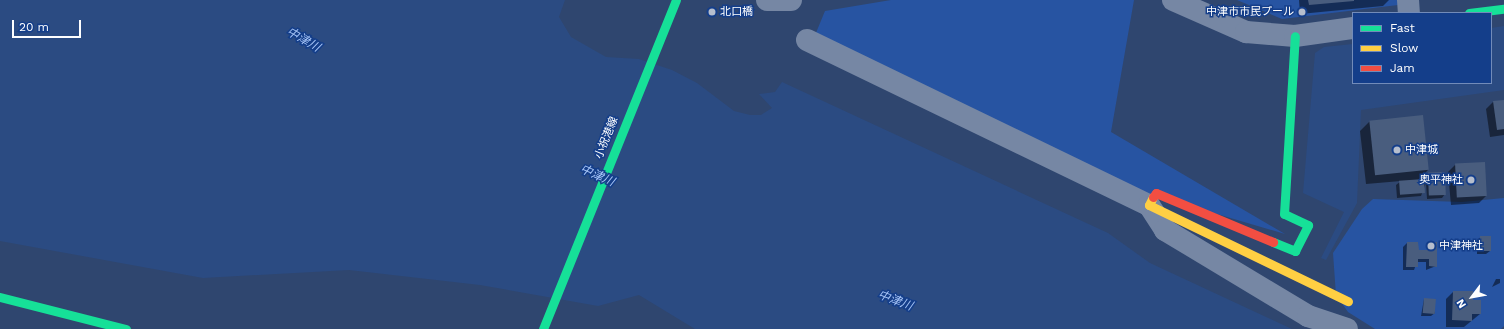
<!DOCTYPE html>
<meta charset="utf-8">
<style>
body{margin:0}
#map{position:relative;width:1504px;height:329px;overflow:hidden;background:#2f466f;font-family:"Work Sans","Noto Sans JP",sans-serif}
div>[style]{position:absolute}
.green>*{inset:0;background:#2754a2}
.water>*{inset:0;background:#2b4b82}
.shadow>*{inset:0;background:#0007}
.building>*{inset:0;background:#495d7e;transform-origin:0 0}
.street>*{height:22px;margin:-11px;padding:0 11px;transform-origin:11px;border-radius:11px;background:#7687a4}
.fast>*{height:9px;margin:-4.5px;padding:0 4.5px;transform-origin:4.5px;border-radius:4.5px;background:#16e098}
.slow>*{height:9px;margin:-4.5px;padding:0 4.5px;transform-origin:4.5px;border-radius:4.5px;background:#ffcf43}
.jam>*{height:9px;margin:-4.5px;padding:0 4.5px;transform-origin:4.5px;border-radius:4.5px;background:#f24e42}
.dots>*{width:11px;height:11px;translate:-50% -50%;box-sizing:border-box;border:2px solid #143e8a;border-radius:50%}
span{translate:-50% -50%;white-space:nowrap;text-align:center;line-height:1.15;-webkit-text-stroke:3px #143e8a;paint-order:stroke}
.poi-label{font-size:11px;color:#fff}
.left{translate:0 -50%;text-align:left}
.right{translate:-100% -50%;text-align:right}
.street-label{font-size:11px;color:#fff}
.water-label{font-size:12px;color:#a7c5f7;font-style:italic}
.legend{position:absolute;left:1352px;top:12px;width:140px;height:72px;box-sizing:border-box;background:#143e8a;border:1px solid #728bb9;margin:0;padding:5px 7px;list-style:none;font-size:12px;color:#fff}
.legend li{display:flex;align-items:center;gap:8px;height:20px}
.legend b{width:20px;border:1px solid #728bb9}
.north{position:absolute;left:1452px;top:277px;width:40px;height:40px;-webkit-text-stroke:3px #143e8a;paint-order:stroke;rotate:238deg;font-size:11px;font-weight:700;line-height:16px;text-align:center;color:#fff}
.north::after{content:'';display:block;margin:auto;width:14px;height:18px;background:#fff;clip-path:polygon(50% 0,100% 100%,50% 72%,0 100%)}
.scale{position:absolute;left:12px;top:20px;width:69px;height:18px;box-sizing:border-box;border:2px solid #fff;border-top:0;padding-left:5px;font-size:12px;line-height:14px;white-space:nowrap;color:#fff;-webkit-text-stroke:3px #143e8a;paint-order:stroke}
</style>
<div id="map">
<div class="green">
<i style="clip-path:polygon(891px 0,1134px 0,1111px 132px,1285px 234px,1146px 193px,813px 40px,825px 11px)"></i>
<i style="clip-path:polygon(1237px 0,1398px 0,1398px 5px,1282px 19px)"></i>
<i style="clip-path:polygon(1504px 198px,1504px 326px,1501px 329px,1375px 329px,1348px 312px,1336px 295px,1333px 253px,1362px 209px,1373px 199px,1462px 202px)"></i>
</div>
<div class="water">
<i style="clip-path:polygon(0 0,565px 0,559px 17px,571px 37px,606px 57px,639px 59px,672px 70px,697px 83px,734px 111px,750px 115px,761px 115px,772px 108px,759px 94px,775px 92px,782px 82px,1108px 233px,1150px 263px,1292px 329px,695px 329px,639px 295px,598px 306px,480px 285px,349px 270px,203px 278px,0 241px)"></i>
<i style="clip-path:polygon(1504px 26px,1504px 90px,1361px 110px,1357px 203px,1326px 260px,1321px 258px,1344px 212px,1303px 193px,1315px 53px,1324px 47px,1353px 44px,1353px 83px,1491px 83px,1491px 28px)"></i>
</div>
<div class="shadow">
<i style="clip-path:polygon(1299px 0,1389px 0,1383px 6px,1300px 14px)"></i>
<i style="clip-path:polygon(1504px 101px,1504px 135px,1490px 137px,1486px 109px,1493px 102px)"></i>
<i style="clip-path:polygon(1370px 121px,1428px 170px,1418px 180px,1425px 179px,1429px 174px,1445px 194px,1442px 198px,1427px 199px,1426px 183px,1421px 196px,1397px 198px,1396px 185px,1401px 181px,1366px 184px,1360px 131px)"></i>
<i style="clip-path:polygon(1455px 165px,1486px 196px,1479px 203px,1451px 205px,1448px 172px)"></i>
<i style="clip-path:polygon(1481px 237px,1490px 251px,1486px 254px,1477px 254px,1477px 240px)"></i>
<i style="clip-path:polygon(1407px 243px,1418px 251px,1427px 251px,1430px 243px,1436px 266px,1426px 270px,1426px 262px,1417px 262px,1414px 270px,1403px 270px,1403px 247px)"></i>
<i style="clip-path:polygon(1496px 279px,1500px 279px,1500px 283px,1492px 287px)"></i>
<i style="clip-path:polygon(1453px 292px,1472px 301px,1480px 314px,1464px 327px,1446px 327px,1446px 299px)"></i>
<i style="clip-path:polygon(1424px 299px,1435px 313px,1431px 316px,1421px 316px)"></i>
</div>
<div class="building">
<i style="clip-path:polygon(1308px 0,1354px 0,1354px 1px,1309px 5px)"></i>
<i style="clip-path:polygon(1504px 100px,1504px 129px,1497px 130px,1493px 101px)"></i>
<i style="left:1423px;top:115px;width:55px;height:54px;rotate:84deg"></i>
<i style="left:1485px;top:162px;width:34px;height:30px;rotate:87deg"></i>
<i style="left:1445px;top:172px;width:23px;height:17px;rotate:88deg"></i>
<i style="left:1424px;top:179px;width:14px;height:25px;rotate:86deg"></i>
<i style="left:1480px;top:236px;width:11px;height:15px"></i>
<i style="clip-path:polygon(1407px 242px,1418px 242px,1419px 250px,1430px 250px,1430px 242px,1437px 242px,1437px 267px,1429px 266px,1429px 259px,1418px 259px,1418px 267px,1406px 267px)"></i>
<i style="clip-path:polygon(1453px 291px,1473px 291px,1473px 300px,1481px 300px,1481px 314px,1472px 314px,1472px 321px,1452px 320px)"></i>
<i style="left:1424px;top:298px;width:12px;height:15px;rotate:5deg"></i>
</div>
<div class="street">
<i style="left:767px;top:0;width:24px"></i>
<i style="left:1173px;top:0;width:80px;rotate:23.7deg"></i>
<i style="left:1246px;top:32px;width:49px;rotate:4.7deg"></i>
<i style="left:1295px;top:36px;width:59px;rotate:-7.9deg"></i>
<i style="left:1408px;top:0;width:13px;rotate:86deg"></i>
<i style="left:807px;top:40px;width:380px;rotate:25.8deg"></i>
<i style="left:1149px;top:205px;width:30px;rotate:57deg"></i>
<i style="left:1165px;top:230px;width:167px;rotate:31deg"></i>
<i style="left:1308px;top:316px;width:41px;rotate:18.4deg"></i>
</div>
<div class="fast">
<i style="left:1469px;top:13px;width:35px;rotate:-7deg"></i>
<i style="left:1273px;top:242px;width:24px;rotate:22deg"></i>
<i style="left:1295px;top:251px;width:29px;rotate:-63deg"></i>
<i style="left:1308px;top:225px;width:26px;rotate:-155deg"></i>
<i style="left:1284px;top:214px;width:178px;rotate:-86.5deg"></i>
<i style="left:0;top:297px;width:130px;rotate:14.3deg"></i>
<i style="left:543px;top:329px;width:355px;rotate:-68deg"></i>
</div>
<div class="slow">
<i style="left:1153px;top:197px;width:9px;rotate:117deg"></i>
<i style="left:1149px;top:205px;width:221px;rotate:25.8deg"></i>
</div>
<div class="jam">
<i style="left:1153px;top:197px;width:5px;rotate:-53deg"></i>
<i style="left:1156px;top:193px;width:127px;rotate:22.7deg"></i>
</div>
<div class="dots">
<i style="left:712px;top:12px;background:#b6becd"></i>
<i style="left:1302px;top:12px;background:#b6becd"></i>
<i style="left:1397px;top:150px;background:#b6becd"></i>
<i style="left:1471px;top:180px;background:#b6becd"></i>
<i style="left:1431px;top:246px;background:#b6becd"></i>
</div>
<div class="poi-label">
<span class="left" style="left:720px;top:12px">北口橋</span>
<span class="right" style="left:1294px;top:12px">中津市市民プール</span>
<span class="left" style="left:1405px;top:150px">中津城</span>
<span class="right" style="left:1463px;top:180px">奥平神社</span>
<span class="left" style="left:1439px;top:246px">中津神社</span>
</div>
<div class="street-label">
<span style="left:607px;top:138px;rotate:-68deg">小祝港線</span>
</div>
<div class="water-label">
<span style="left:303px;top:40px;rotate:30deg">中津川</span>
<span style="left:597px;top:176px;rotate:24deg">中津川</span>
<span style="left:895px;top:301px;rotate:21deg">中津川</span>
</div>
<ul class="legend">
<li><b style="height:5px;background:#16e098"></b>Fast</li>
<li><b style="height:5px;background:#ffcf43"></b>Slow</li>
<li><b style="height:5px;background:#f24e42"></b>Jam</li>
</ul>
<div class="north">N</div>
<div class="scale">20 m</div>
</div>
